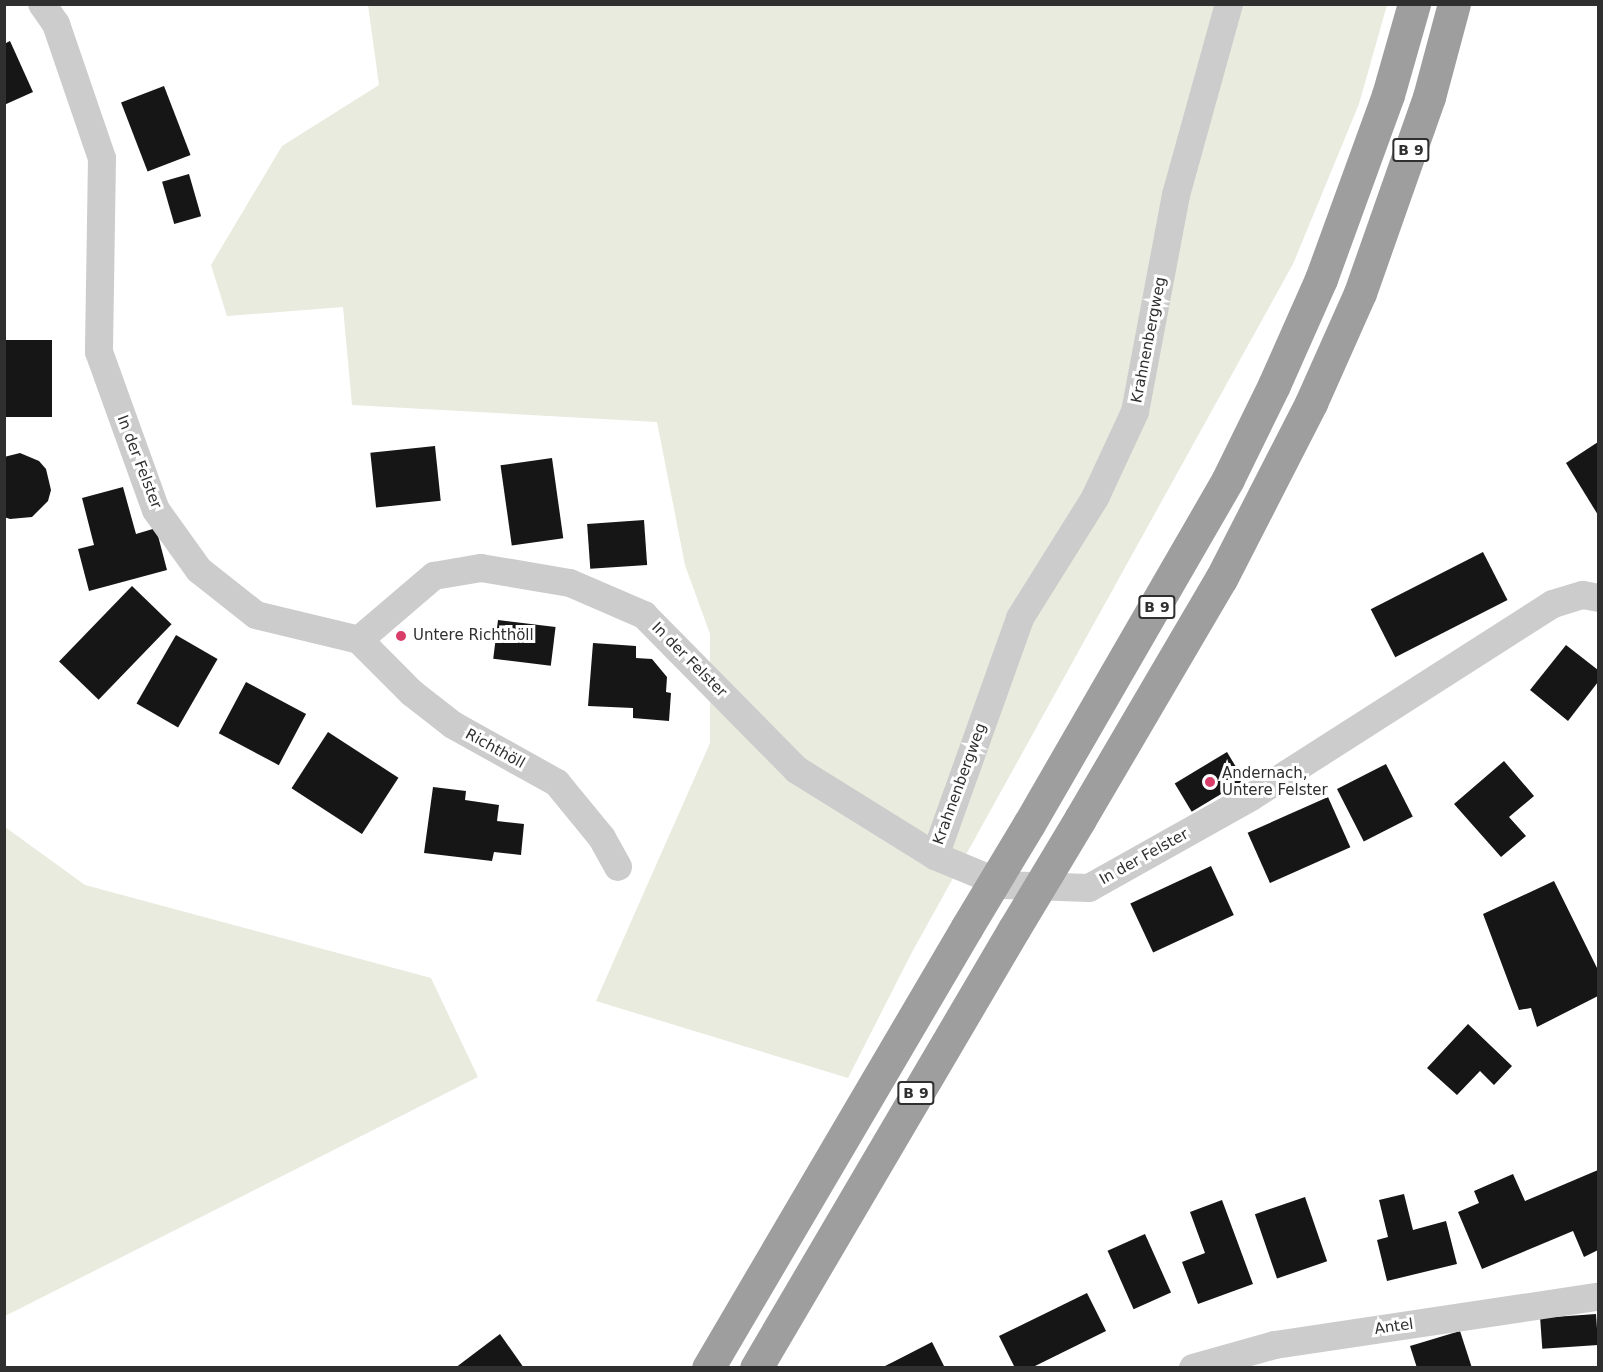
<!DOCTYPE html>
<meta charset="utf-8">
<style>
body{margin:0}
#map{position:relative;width:1603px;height:1372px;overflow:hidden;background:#fff;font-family:"DejaVu Sans",sans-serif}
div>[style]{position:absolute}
.green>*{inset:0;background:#e8ebde}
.building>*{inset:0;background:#161616;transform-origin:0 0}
.minor>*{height:28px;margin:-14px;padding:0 14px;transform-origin:14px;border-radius:14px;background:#ccc}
.trunk>*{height:33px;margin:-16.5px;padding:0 16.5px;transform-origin:16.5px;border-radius:16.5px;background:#9e9e9e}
.trunk-bridge>*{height:33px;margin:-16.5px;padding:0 16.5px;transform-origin:16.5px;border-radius:16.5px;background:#9e9e9e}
.dots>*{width:16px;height:16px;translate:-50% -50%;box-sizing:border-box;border:3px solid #fff;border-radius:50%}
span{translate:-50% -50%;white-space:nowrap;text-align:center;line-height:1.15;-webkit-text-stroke:6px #fff;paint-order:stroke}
.shield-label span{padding:2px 4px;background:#fff;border:2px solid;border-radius:4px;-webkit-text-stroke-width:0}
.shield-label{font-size:14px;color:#2f2f2f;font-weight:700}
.street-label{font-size:15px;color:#2f2f2f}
.poi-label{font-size:15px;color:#2f2f2f}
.left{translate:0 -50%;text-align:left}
.frame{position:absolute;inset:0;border:6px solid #2f2f2f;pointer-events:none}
</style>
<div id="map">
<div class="green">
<i style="clip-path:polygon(368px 5px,1387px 5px,1359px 104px,1293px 264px,911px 954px,848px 1078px,596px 1001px,710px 743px,710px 634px,685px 565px,657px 422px,352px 405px,343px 307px,227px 316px,211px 265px,282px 146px,379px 85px)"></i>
<i style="clip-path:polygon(5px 827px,85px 885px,431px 978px,478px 1077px,5px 1316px)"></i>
</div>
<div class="building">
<i style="clip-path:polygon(10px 41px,33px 92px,4px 105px,4px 44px)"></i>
<i style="left:164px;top:86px;width:74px;height:46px;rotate:69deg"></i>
<i style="left:189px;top:174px;width:44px;height:28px;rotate:74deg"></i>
<i style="left:4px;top:340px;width:48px;height:77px"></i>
<i style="clip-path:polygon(1598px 442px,1598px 515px,1566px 463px)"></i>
<i style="left:435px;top:446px;width:55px;height:65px;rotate:84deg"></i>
<i style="clip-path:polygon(20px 453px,39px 461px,46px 469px,51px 490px,48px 501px,32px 517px,10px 519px,4px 517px,4px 457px)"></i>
<i style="left:552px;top:458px;width:81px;height:52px;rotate:82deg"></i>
<i style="clip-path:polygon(123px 487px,136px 534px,156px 528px,167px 570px,89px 591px,78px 549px,94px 545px,82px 498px)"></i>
<i style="left:644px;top:520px;width:45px;height:57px;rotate:86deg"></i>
<i style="left:1483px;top:552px;width:54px;height:126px;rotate:63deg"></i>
<i style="left:132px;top:586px;width:55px;height:105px;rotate:44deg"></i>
<i style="left:498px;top:620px;width:58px;height:39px;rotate:7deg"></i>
<i style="left:176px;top:635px;width:48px;height:79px;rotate:30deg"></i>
<i style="clip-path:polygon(593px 643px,636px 646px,636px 658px,652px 659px,667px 677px,666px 692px,671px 693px,669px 721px,633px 718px,633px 708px,588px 706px)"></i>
<i style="clip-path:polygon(1566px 645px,1598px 670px,1598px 682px,1568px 721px,1530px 690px)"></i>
<i style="left:246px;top:682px;width:68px;height:58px;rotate:28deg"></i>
<i style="left:328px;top:732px;width:84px;height:67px;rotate:33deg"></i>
<i style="left:1227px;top:752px;width:33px;height:61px;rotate:59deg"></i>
<i style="clip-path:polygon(1504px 761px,1534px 796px,1509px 817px,1526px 836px,1501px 857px,1454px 804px)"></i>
<i style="left:1386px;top:764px;width:59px;height:55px;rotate:63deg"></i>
<i style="clip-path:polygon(433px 787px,466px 791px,465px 800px,499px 805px,497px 821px,524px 824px,521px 855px,494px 852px,492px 861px,424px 853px)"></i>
<i style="left:1328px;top:797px;width:55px;height:88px;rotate:66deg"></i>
<i style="left:1211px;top:866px;width:54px;height:89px;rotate:65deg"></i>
<i style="clip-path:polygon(1554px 881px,1598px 970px,1598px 996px,1537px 1027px,1531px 1008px,1519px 1010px,1483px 914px)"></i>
<i style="clip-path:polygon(1468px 1024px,1512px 1066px,1494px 1085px,1480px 1071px,1457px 1095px,1427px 1068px)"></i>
<i style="clip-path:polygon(1598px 1170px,1598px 1250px,1584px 1257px,1573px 1231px,1482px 1269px,1458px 1212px,1479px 1203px,1474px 1191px,1513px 1174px,1525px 1201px)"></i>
<i style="clip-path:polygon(1404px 1194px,1413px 1230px,1446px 1221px,1457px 1264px,1387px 1281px,1377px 1240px,1388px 1237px,1379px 1200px)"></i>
<i style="left:1305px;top:1197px;width:68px;height:53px;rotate:71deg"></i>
<i style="clip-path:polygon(1222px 1200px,1253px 1284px,1198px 1304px,1182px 1262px,1205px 1253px,1190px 1212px)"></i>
<i style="left:1145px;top:1234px;width:64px;height:41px;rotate:66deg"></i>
<i style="clip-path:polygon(1087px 1293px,1106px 1331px,1031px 1368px,1015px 1368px,999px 1336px)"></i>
<i style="left:1596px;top:1314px;width:31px;height:56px;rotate:86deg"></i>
<i style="clip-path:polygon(1460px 1331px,1472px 1368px,1417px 1368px,1410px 1346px)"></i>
<i style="clip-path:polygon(500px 1334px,524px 1368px,455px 1368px)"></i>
<i style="clip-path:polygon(932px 1342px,945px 1368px,881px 1368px,895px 1361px)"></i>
</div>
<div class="minor">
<i style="left:42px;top:4px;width:24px;rotate:55deg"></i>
<i style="left:56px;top:24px;width:142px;rotate:71.1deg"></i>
<i style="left:102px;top:158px;width:194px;rotate:90.9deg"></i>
<i style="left:99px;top:352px;width:168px;rotate:70.2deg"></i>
<i style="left:156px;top:510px;width:74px;rotate:54.4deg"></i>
<i style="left:199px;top:570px;width:73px;rotate:38.3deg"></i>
<i style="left:256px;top:615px;width:106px;rotate:13.6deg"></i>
<i style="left:359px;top:640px;width:99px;rotate:-40.5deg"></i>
<i style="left:434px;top:576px;width:48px;rotate:-9.7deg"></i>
<i style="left:481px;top:568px;width:90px;rotate:9.6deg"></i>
<i style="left:570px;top:583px;width:81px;rotate:23.4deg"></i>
<i style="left:644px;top:615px;width:218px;rotate:45.4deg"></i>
<i style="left:797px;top:770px;width:163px;rotate:31.9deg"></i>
<i style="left:935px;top:856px;width:76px;rotate:22.5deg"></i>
<i style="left:1005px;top:885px;width:84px;rotate:2deg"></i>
<i style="left:1089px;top:888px;width:186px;rotate:-29.3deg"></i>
<i style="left:1251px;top:797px;width:358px;rotate:-32.6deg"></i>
<i style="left:1553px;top:604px;width:31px;rotate:-17deg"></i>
<i style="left:1583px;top:595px;width:15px;rotate:11deg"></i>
<i style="left:359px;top:640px;width:75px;rotate:45deg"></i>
<i style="left:412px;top:693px;width:52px;rotate:38deg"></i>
<i style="left:453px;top:725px;width:119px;rotate:29.1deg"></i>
<i style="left:557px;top:783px;width:71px;rotate:50.7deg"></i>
<i style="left:602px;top:838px;width:33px;rotate:61deg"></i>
<i style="left:935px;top:856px;width:253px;rotate:-70.3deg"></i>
<i style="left:1020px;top:618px;width:142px;rotate:-58deg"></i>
<i style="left:1095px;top:498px;width:95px;rotate:-65.1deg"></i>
<i style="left:1135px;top:412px;width:221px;rotate:-79.3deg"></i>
<i style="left:1176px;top:195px;width:198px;rotate:-74.5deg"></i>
<i style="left:1193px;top:1368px;width:85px;rotate:-15.7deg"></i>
<i style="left:1275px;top:1345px;width:327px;rotate:-8.5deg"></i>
</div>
<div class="trunk">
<i style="left:1080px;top:819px;width:278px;rotate:-59.6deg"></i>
<i style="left:1221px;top:579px;width:198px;rotate:-62.9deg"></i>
<i style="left:1311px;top:403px;width:120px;rotate:-66deg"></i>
<i style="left:1360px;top:293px;width:208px;rotate:-70.6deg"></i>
<i style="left:1429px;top:97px;width:96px;rotate:-75deg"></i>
<i style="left:1029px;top:824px;width:398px;rotate:-60deg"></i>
<i style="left:1228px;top:479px;width:105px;rotate:-63.9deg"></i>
<i style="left:1274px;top:385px;width:116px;rotate:-66.1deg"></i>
<i style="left:1321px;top:279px;width:196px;rotate:-70deg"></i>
<i style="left:1388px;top:95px;width:95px;rotate:-74.1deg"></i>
<i style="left:708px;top:1368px;width:511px;rotate:-59.57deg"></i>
<i style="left:756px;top:1368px;width:509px;rotate:-59.56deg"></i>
</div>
<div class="trunk-bridge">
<i style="left:967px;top:927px;width:120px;rotate:-59deg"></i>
<i style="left:1014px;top:929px;width:128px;rotate:-59deg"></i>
</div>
<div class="dots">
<i style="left:401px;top:636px;background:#d93e6a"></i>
<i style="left:1210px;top:782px;background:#d93e6a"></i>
</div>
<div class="shield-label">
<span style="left:1411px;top:150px">B 9</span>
<span style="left:1157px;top:607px">B 9</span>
<span style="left:916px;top:1093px">B 9</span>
</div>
<div class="street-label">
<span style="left:1149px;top:340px;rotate:-79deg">Krahnenbergweg</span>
<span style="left:139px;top:462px;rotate:69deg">In der Felster</span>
<span style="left:689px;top:660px;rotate:45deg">In der Felster</span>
<span style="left:495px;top:749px;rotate:29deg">Richthöll</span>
<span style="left:960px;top:784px;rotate:-70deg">Krahnenbergweg</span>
<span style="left:1144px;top:857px;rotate:-29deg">In der Felster</span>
<span style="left:1394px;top:1327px;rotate:-8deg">Antel</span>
</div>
<div class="poi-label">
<span class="left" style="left:413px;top:636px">Untere Richthöll</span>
<span class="left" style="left:1222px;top:782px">Andernach,<br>Untere Felster</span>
</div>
<div class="frame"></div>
</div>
